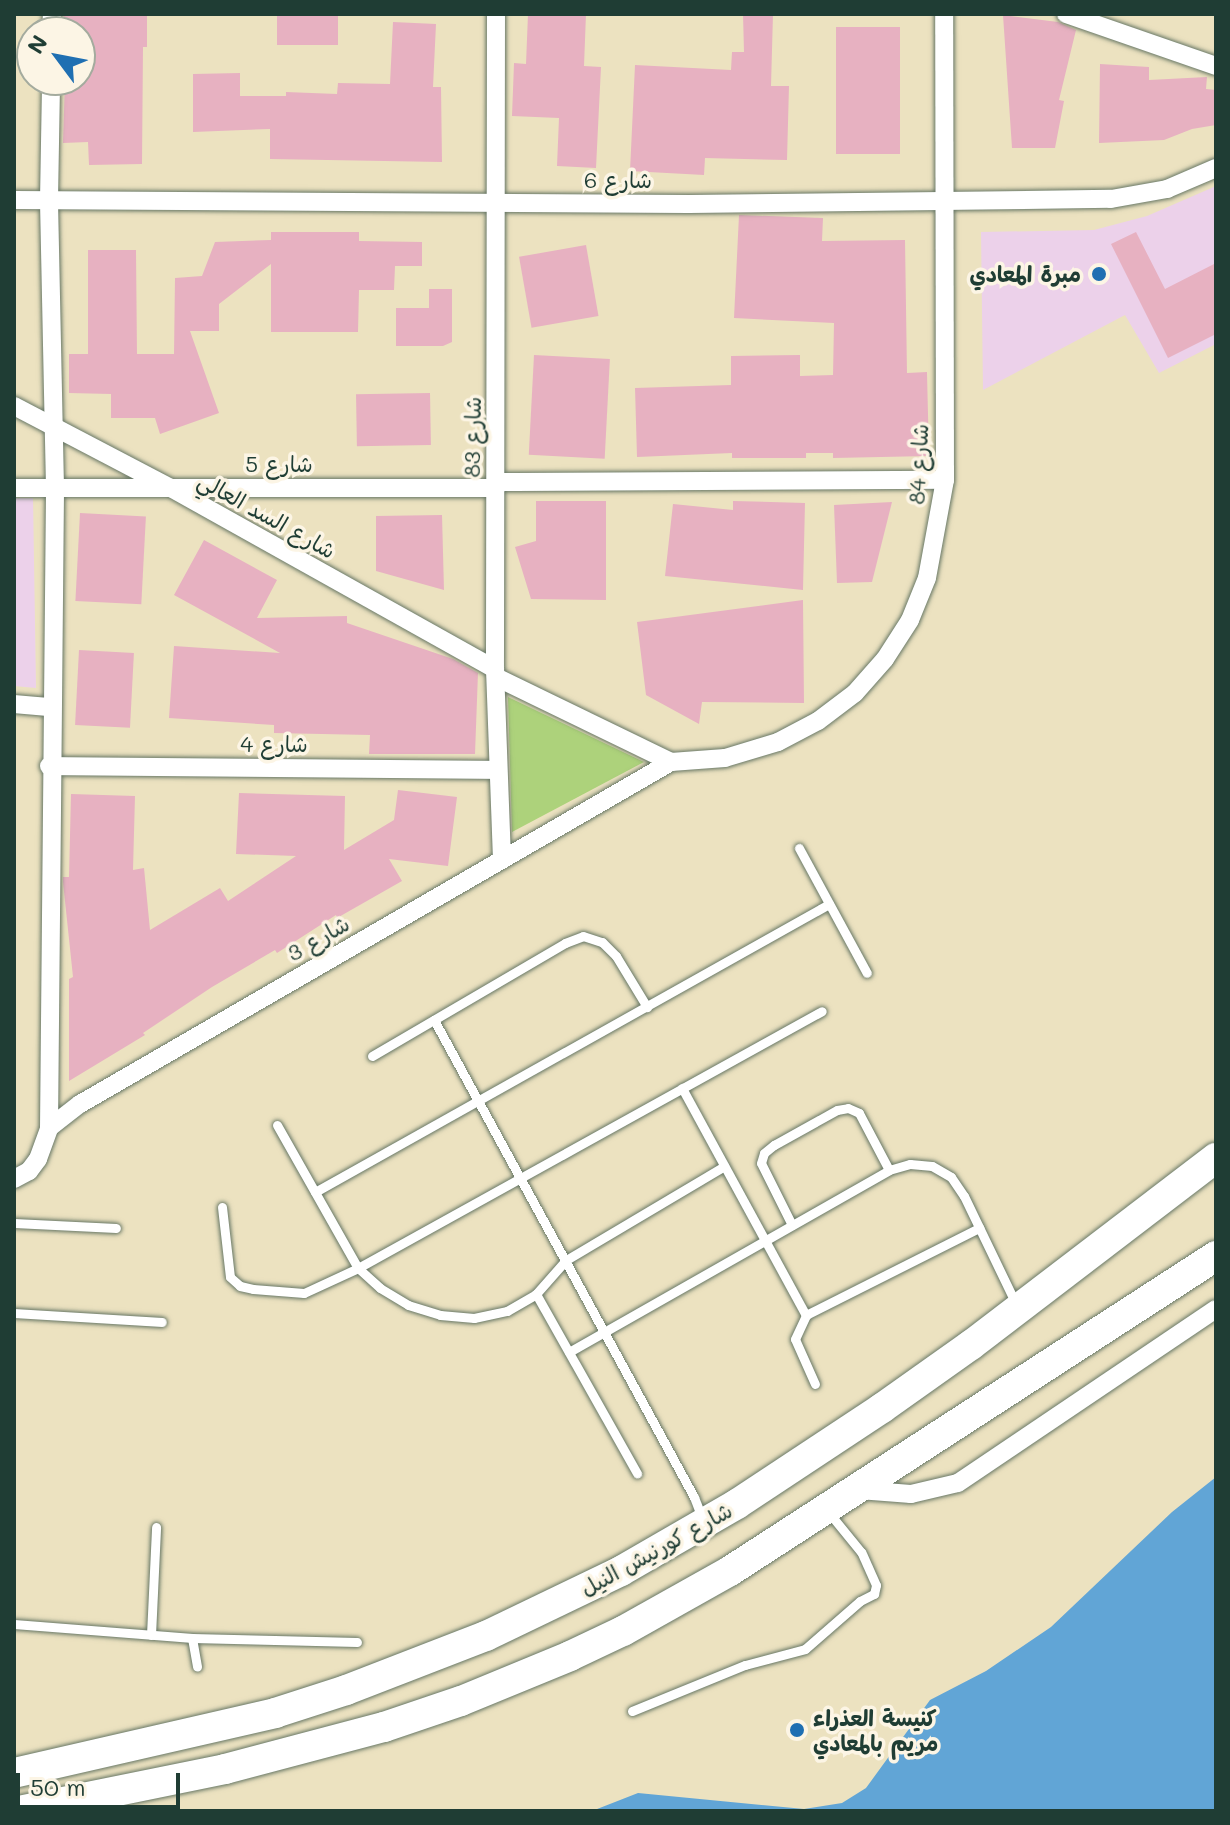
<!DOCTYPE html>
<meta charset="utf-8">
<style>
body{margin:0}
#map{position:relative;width:1230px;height:1825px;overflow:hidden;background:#ece2c0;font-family:Mali,"Playpen Sans Arabic",sans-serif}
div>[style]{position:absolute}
.built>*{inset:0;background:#ecd1ea}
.green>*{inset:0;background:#add27b}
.water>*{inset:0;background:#61a5d6}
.building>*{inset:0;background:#e7b1c1;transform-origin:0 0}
.roads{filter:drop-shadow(0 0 2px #677765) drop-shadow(0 0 2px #677765)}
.service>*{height:9px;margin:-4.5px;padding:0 4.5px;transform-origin:4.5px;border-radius:4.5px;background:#fff}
.minor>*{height:18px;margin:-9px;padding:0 9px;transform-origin:9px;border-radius:9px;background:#fff}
.trunk>*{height:30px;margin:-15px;padding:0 15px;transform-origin:15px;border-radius:15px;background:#fff}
.dots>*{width:22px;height:22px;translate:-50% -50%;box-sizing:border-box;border:4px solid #fcf5e5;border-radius:50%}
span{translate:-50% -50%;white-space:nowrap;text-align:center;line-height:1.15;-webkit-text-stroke:7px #fcf5e5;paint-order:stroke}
.street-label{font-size:22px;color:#1f3d34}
.poi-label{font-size:22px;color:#1f3d34;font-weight:700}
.right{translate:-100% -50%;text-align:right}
.left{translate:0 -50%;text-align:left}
.frame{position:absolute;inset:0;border:16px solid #1f3d34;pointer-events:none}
.north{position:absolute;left:16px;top:16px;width:80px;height:80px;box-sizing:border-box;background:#fcf5e5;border:2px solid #a4ab9e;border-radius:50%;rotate:302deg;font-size:22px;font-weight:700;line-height:32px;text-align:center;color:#1f3d34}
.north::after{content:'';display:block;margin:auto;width:28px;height:36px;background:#1f6fb2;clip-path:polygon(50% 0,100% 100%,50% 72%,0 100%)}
.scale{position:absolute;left:16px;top:1773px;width:164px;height:36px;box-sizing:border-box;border:4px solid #1f3d34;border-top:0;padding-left:10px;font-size:24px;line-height:28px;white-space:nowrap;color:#1f3d34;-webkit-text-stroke:6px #fcf5e5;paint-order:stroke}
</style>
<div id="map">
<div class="built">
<i style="clip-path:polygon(1216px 186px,1216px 344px,1159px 373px,1125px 315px,983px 390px,981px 232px,1094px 230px,1147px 216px)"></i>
<i style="clip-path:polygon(14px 498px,33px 498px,36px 688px,14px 686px)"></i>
</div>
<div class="green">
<i style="clip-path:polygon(508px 697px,644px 762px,512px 832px)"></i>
</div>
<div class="water">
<i style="clip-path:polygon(1216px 1477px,1216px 1811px,592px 1811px,638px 1793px,804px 1809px,842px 1803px,866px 1788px,930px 1700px,986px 1671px,1051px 1627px,1172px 1512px)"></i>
</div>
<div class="building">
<i style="clip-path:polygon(64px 14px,147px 14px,147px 47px,143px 47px,142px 164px,89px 165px,88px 142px,63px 143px,65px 80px,80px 80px,80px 32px,63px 32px)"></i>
<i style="left:277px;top:14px;width:61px;height:31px"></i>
<i style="clip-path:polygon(528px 14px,586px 14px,584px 66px,601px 67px,596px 168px,557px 166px,559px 118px,512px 116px,514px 63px,526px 64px)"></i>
<i style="clip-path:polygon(743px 14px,773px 14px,771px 86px,789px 86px,787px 160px,705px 158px,704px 175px,630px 171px,635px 65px,731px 70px,732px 52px,744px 52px)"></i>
<i style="clip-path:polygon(1003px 15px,1058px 22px,1076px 30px,1059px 100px,1064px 101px,1055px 148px,1012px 148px)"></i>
<i style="clip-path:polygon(393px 22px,436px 24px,433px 87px,441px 87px,442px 162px,270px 159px,270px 129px,193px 132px,193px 74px,240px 73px,240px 96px,286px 96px,286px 92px,337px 94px,338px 83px,390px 84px)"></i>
<i style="left:900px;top:27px;width:127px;height:64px;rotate:90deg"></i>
<i style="clip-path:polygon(1100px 64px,1149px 67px,1149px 80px,1207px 77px,1206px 89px,1216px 90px,1216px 125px,1192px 129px,1164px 140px,1099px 143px)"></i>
<i style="clip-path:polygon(739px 215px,823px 218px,822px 241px,905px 240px,907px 373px,927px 372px,929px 456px,833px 458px,833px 453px,806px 453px,806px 458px,732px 458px,732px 453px,637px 457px,635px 388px,731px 385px,731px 356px,800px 355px,800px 376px,833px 375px,834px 323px,734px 318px)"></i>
<i style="clip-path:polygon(271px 232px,359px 232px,359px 241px,422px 242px,422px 266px,395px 266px,394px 290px,359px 290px,358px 332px,271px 332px,271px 264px,219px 304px,219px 331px,190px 331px,219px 413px,160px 434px,155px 418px,111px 418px,111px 394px,69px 393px,69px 354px,88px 354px,88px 250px,136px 250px,137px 354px,174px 354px,175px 278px,202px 276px,215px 242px,271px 240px)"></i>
<i style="clip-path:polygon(1136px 232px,1165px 289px,1216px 263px,1216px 334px,1168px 358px,1111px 244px)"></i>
<i style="left:586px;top:245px;width:72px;height:68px;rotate:80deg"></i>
<i style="clip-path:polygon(429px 289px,452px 289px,452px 342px,443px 346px,396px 346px,396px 308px,429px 308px)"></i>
<i style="left:534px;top:355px;width:76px;height:100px;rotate:3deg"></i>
<i style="left:430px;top:393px;width:52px;height:74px;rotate:89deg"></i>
<i style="clip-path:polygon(536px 501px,606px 501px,606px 600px,531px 599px,515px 547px,536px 541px)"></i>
<i style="clip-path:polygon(733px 501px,805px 503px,803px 590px,665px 576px,673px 504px,733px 510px)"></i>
<i style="clip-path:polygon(892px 502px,872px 582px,837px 583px,834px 505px)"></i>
<i style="left:80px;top:513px;width:66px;height:88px;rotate:3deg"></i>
<i style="clip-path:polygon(442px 515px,444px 590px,376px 571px,376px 516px)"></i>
<i style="clip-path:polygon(204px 540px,277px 580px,257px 618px,347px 616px,347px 623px,453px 659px,478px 673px,475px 754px,369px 754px,370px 735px,274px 733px,274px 725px,169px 718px,174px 646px,280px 653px,174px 595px)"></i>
<i style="clip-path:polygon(803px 600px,804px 703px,702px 702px,699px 724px,646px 695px,637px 622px)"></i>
<i style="left:79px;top:650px;width:55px;height:75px;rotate:3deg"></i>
<i style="clip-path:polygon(398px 790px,457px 797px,448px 866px,389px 859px,402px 881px,337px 918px,336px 915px,277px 953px,275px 950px,212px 987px,143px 1033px,145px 1035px,69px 1081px,69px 979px,73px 977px,63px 882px,63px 877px,69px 877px,71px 794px,135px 796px,133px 870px,144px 868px,150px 930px,220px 888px,228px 901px,296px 856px,236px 854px,239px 793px,345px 796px,344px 850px,394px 820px)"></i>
</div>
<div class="roads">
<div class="service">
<i style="left:799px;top:848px;width:142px;rotate:61.5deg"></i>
<i style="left:434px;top:1020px;width:543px;rotate:61.41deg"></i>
<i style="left:694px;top:1497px;width:26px;rotate:69deg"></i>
<i style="left:372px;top:1056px;width:224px;rotate:-30.3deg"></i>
<i style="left:565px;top:943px;width:19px;rotate:-21deg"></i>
<i style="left:583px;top:936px;width:20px;rotate:18deg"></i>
<i style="left:602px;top:942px;width:20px;rotate:45deg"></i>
<i style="left:616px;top:956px;width:60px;rotate:58.7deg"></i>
<i style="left:682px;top:1088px;width:259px;rotate:61.4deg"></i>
<i style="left:277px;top:1125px;width:164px;rotate:60.5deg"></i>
<i style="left:358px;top:1268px;width:30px;rotate:42deg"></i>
<i style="left:380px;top:1288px;width:33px;rotate:31deg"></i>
<i style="left:408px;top:1305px;width:34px;rotate:17deg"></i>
<i style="left:440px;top:1315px;width:34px;rotate:5deg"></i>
<i style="left:474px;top:1318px;width:34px;rotate:-12deg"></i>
<i style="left:507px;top:1311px;width:34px;rotate:-30deg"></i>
<i style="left:536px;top:1294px;width:45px;rotate:-48.6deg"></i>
<i style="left:566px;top:1260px;width:184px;rotate:-30.7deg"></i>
<i style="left:315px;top:1192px;width:589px;rotate:-29.26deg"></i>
<i style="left:222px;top:1207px;width:70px;rotate:83.5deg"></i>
<i style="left:230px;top:1277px;width:13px;rotate:42deg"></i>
<i style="left:240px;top:1286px;width:13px;rotate:13deg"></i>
<i style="left:253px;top:1289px;width:51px;rotate:4.5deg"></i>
<i style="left:304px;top:1293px;width:60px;rotate:-24.8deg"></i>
<i style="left:358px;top:1268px;width:530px;rotate:-28.98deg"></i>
<i style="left:14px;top:1223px;width:102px;rotate:2.8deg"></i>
<i style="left:792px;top:1225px;width:69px;rotate:-116.6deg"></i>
<i style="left:761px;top:1163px;width:10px;rotate:-73deg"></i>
<i style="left:764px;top:1153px;width:13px;rotate:-39deg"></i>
<i style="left:774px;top:1145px;width:72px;rotate:-29.1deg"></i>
<i style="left:837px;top:1110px;width:11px;rotate:-10deg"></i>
<i style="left:848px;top:1108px;width:12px;rotate:24deg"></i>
<i style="left:859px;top:1113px;width:64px;rotate:62.2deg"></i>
<i style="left:536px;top:1294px;width:206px;rotate:60.6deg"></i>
<i style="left:14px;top:1313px;width:148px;rotate:3.5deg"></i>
<i style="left:569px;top:1352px;width:368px;rotate:-29.6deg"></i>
<i style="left:889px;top:1170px;width:22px;rotate:-16deg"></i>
<i style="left:910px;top:1164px;width:22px;rotate:5deg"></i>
<i style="left:932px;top:1166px;width:22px;rotate:30deg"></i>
<i style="left:951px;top:1177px;width:23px;rotate:56deg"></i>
<i style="left:964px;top:1196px;width:120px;rotate:64.3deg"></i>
<i style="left:815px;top:1384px;width:49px;rotate:-114deg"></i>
<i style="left:795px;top:1339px;width:26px;rotate:-65deg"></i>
<i style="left:806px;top:1315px;width:194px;rotate:-26.7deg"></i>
<i style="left:14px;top:1624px;width:179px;rotate:4.5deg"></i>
<i style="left:192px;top:1638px;width:165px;rotate:1.4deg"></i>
<i style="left:151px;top:1635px;width:108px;rotate:-87.3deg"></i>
<i style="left:192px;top:1638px;width:29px;rotate:80deg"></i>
<i style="left:632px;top:1711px;width:122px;rotate:-22.2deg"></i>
<i style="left:745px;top:1665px;width:62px;rotate:-14.9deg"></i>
<i style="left:805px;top:1649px;width:73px;rotate:-41.1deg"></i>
<i style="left:860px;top:1601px;width:16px;rotate:-27deg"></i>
<i style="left:874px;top:1594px;width:9px;rotate:-77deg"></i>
<i style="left:876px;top:1585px;width:36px;rotate:-114deg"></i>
<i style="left:861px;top:1552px;width:49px;rotate:-129.2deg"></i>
</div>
<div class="minor">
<i style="left:496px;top:14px;width:655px;rotate:90.09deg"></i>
<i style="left:495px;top:669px;width:191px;rotate:87.9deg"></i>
<i style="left:1066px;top:14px;width:159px;rotate:19.1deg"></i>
<i style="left:51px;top:32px;width:18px;rotate:-87deg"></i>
<i style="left:14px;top:200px;width:675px;rotate:0.34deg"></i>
<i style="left:689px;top:204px;width:422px;rotate:-0.7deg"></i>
<i style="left:1111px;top:199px;width:57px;rotate:-10.1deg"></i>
<i style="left:1167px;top:189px;width:53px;rotate:-23.2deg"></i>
<i style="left:14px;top:406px;width:177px;rotate:27.6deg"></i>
<i style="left:171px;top:488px;width:371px;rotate:29.2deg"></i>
<i style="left:496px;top:482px;width:449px;rotate:-0.3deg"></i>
<i style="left:14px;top:488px;width:482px"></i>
<i style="left:496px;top:677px;width:195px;rotate:25.9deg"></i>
<i style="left:14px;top:704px;width:37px;rotate:5deg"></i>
<i style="left:49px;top:766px;width:449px;rotate:0.5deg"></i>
<i style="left:49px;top:1128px;width:640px;rotate:-89.46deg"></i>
<i style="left:55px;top:488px;width:288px;rotate:-91.2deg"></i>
<i style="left:49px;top:200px;width:120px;rotate:-89deg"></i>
<i style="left:14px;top:1179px;width:17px;rotate:-28deg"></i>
<i style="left:29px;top:1171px;width:15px;rotate:-53deg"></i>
<i style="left:38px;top:1159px;width:33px;rotate:-70deg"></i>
<i style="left:49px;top:1128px;width:39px;rotate:-38deg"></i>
<i style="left:80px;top:1104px;width:683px;rotate:-30.06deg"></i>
<i style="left:671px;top:762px;width:54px;rotate:-4.2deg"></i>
<i style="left:725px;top:758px;width:55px;rotate:-16.8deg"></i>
<i style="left:778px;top:742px;width:45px;rotate:-27.7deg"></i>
<i style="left:818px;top:721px;width:46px;rotate:-37.1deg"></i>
<i style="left:855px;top:693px;width:45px;rotate:-48.6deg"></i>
<i style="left:885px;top:659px;width:46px;rotate:-57.3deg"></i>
<i style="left:910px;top:620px;width:45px;rotate:-68deg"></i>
<i style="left:927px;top:578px;width:100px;rotate:-79.6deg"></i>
<i style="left:945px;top:480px;width:466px;rotate:-90.1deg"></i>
<i style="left:859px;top:1490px;width:52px;rotate:4.4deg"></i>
<i style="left:911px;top:1494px;width:48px;rotate:-13.2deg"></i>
<i style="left:958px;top:1483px;width:311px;rotate:-34deg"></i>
</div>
<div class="trunk">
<i style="left:14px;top:1773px;width:268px;rotate:-12.9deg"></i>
<i style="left:275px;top:1713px;width:75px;rotate:-17.9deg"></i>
<i style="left:346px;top:1690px;width:150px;rotate:-21.1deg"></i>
<i style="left:486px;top:1636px;width:150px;rotate:-25.7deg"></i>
<i style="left:621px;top:1571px;width:134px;rotate:-30deg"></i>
<i style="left:737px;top:1504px;width:174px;rotate:-33.5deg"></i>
<i style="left:882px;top:1408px;width:109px;rotate:-35.3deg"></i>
<i style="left:971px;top:1345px;width:308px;rotate:-37.4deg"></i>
<i style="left:19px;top:1811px;width:210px;rotate:-11.5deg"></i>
<i style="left:225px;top:1769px;width:164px;rotate:-14.8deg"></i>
<i style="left:384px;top:1727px;width:81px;rotate:-18.7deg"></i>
<i style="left:461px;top:1701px;width:118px;rotate:-22.4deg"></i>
<i style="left:570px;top:1656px;width:59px;rotate:-25.3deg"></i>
<i style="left:623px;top:1631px;width:123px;rotate:-29.3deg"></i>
<i style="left:730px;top:1571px;width:579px;rotate:-32.95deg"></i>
</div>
</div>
<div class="dots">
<i style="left:1099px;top:274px;background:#1f6fb2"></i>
<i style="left:797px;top:1730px;background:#1f6fb2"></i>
</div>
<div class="street-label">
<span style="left:618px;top:180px">شارع 6</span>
<span style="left:472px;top:437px;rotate:-89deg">شارع 83</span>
<span style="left:279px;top:464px">شارع 5</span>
<span style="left:918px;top:464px;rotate:-87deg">شارع 84</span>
<span style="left:267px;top:515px;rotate:29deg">شارع السد العالي</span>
<span style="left:274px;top:744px">شارع 4</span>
<span style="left:318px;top:938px;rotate:-30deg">شارع 3</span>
<span style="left:656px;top:1549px;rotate:-29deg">شارع كورنيش النيل</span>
</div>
<div class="poi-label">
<span class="right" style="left:1081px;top:274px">مبرة المعادي</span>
<span class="left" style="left:813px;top:1730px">كنيسة العذراء<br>مريم بالمعادي</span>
</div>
<div class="frame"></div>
<div class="north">N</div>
<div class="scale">50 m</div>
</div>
